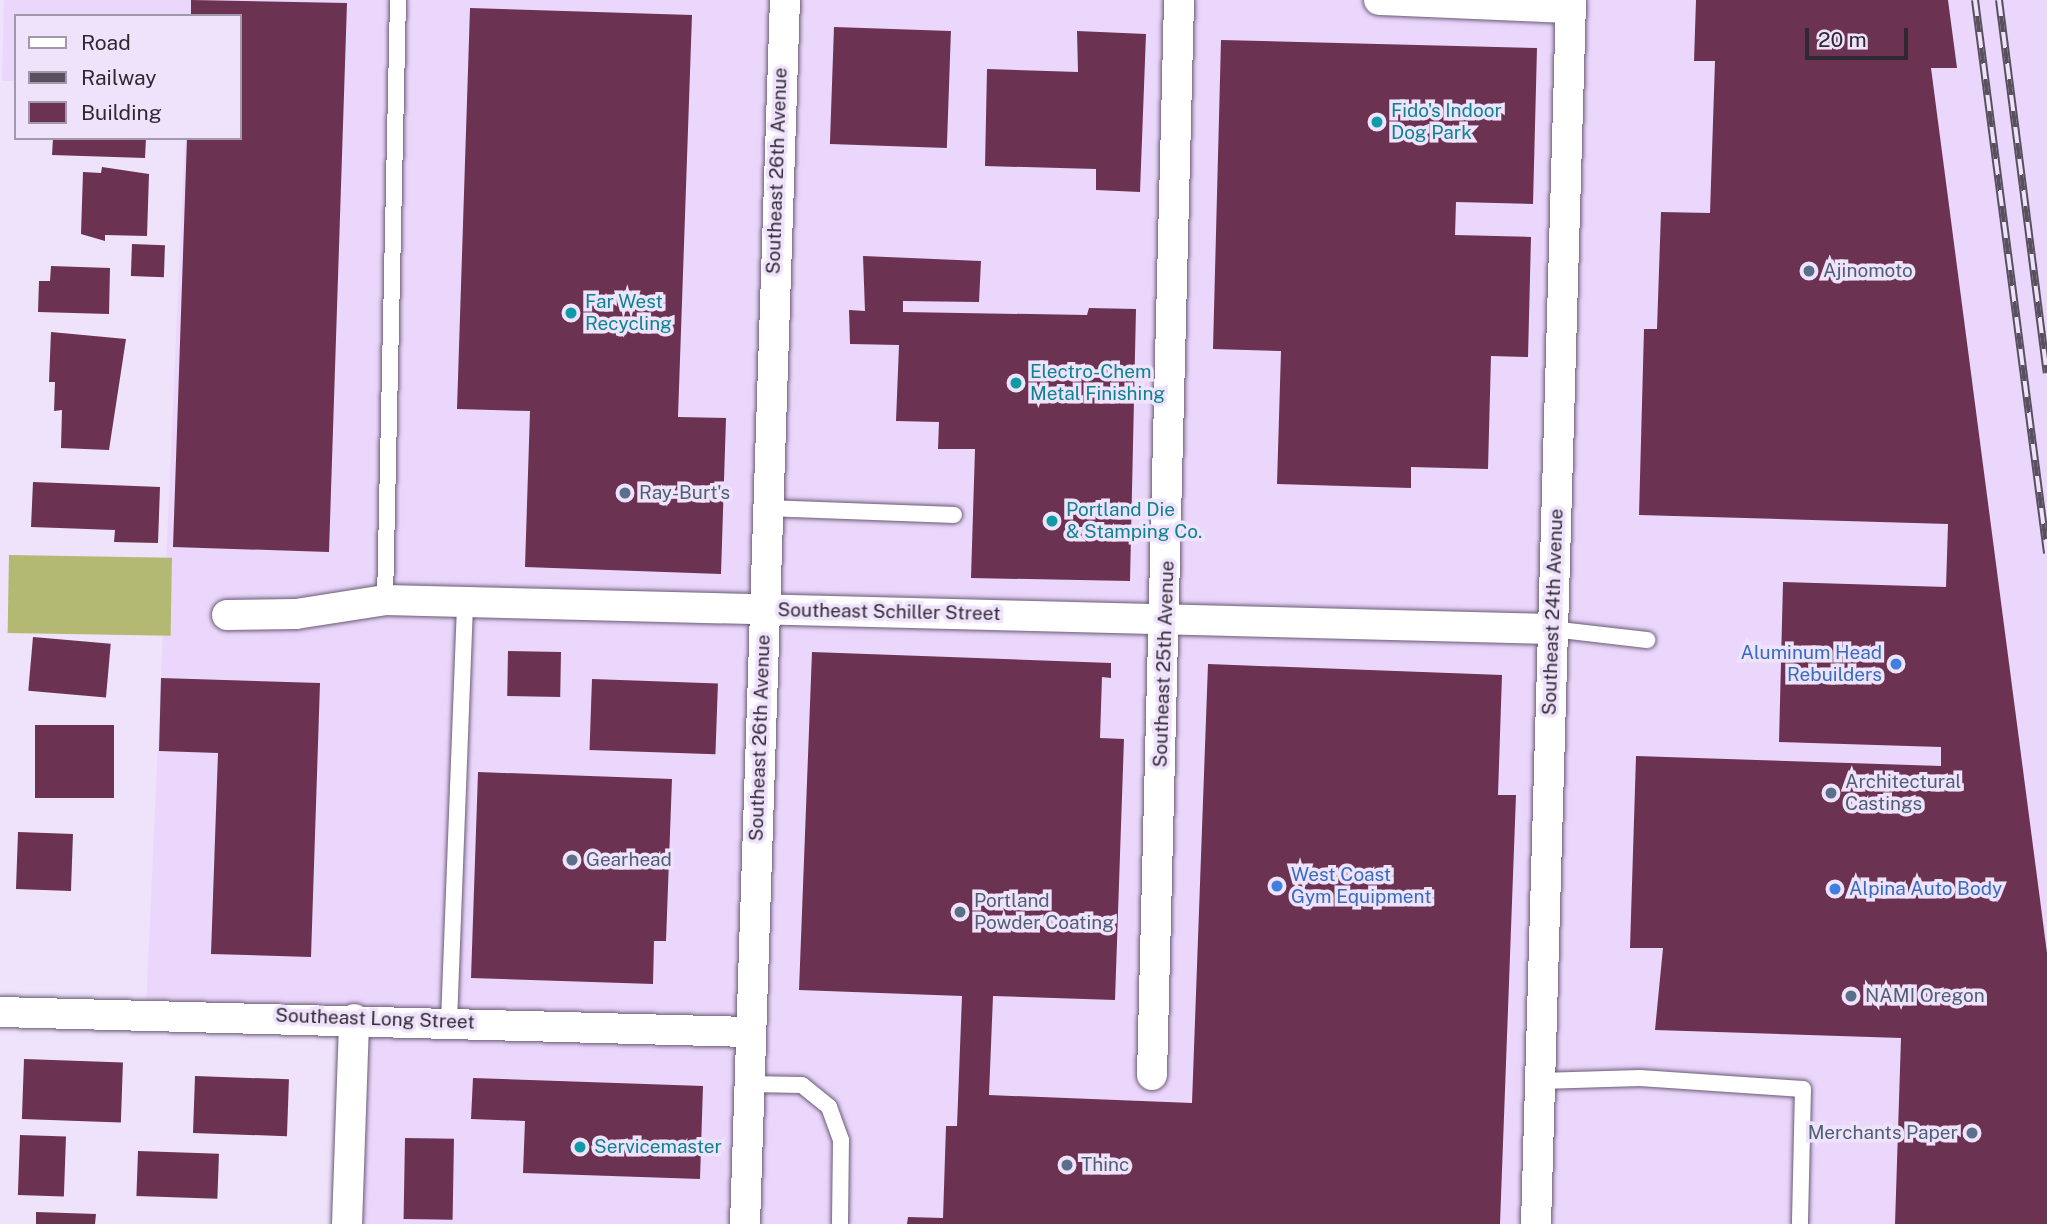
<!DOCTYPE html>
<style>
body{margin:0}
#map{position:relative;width:2047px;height:1224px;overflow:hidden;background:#efe2fb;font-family:"Public Sans",sans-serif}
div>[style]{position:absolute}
.built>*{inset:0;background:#ebd7fc}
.forest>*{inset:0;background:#b3b973;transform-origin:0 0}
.building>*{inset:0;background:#6b3252;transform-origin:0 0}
.roads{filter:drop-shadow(0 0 2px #695b75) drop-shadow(0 0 2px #695b75)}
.lane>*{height:16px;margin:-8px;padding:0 8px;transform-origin:8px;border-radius:8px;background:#fff}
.street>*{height:30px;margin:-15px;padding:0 15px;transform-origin:15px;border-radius:15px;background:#fff}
.rail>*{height:8px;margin-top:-4px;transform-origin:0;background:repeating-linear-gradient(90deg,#efe2fb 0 16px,#58505e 0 32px);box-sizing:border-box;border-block:2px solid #58505e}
.dots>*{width:19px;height:19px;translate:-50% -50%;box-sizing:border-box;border:4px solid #efe2fb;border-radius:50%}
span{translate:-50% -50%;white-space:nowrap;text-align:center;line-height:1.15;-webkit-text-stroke:7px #efe2fb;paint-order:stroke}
.culture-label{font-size:19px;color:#0d838f}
.left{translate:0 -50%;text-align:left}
.street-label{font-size:19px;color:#2e2833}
.service-label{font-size:19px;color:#4e5e75}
.right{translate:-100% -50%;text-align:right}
.shop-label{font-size:19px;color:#366cbe}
.legend{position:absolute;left:14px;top:14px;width:228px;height:126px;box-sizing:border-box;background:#efe2fb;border:2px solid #a298ab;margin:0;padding:9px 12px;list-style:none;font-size:21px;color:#2e2833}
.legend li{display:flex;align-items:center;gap:14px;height:35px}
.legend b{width:35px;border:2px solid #a298ab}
.scale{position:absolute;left:1805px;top:28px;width:103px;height:32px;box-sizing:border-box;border:4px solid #2e2833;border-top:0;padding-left:9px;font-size:21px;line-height:24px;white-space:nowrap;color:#2e2833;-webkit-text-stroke:5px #efe2fb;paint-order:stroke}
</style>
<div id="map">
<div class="built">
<i style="clip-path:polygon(4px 0,2047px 0,2047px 1224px,341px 1224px,351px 1015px,146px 1010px,185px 138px,240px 138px,240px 16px,16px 16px,16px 81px,2px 81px)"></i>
</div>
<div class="forest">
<i style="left:9px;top:555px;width:163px;height:78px;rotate:1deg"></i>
</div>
<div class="building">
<i style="clip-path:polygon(191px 0,347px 3px,329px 552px,173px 547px,187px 138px,240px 138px,240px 16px,191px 16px)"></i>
<i style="clip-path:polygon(1696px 0,1948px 0,1957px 68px,1931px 68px,2047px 953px,2047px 1224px,1895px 1224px,1901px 1038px,1655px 1030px,1663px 948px,1630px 948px,1636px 756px,1941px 766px,1941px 747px,1779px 742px,1783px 582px,1946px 587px,1948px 524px,1639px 515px,1644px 329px,1657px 329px,1661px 212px,1710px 213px,1715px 61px,1694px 61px)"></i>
<i style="clip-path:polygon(470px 8px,692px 15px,678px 417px,726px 418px,721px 574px,525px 567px,530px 411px,457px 409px)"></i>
<i style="left:834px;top:27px;width:117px;height:117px;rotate:2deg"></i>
<i style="clip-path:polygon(1077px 31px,1146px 34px,1140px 192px,1096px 190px,1096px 169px,985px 166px,987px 69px,1078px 72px)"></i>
<i style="clip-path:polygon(1221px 40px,1537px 48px,1533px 204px,1456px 202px,1455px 235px,1531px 237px,1528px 357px,1491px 356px,1488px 469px,1411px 467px,1411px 488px,1277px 484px,1281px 351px,1213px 349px)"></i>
<i style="clip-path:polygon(53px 138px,146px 138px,145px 158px,52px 155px)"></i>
<i style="clip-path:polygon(102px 167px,149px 174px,147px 236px,105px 235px,105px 241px,81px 234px,83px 172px,101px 173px)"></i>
<i style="left:132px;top:244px;width:33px;height:32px;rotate:2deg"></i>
<i style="clip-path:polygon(863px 256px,981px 261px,979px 302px,903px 301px,903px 312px,1087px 315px,1089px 308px,1136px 309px,1130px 581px,971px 578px,975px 449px,938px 449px,939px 422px,896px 421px,899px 345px,850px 344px,849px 310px,865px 311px)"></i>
<i style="clip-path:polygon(51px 266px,110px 268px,109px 314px,38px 312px,39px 281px,50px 281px)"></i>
<i style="clip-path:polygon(51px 332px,126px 339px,109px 450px,61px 448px,62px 410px,54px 411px,55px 382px,49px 382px)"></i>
<i style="clip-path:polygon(33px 482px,160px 487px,158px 543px,114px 542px,115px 530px,31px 527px)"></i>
<i style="left:33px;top:637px;width:78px;height:54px;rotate:5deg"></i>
<i style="left:508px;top:651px;width:53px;height:45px;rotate:1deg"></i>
<i style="clip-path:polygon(812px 652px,1111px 663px,1111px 678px,1102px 677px,1100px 738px,1124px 739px,1115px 1000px,993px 996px,989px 1095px,1192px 1103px,1208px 664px,1502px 675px,1498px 795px,1516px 795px,1500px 1224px,907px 1224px,908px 1217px,943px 1218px,946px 1126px,957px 1126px,962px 996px,799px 990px)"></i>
<i style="clip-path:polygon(161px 678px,320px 683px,311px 957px,211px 954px,218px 753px,159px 751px)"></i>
<i style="left:592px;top:679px;width:126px;height:71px;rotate:2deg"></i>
<i style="left:35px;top:725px;width:79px;height:73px"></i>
<i style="clip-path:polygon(478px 772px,672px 779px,666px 941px,654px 941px,653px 984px,471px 978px)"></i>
<i style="left:18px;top:832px;width:55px;height:57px;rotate:2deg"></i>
<i style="left:24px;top:1059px;width:99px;height:60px;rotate:2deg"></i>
<i style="left:195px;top:1076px;width:94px;height:57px;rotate:2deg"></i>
<i style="clip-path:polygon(473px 1078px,703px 1086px,700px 1179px,523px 1173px,525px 1121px,471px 1119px)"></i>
<i style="left:20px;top:1135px;width:46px;height:60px;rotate:2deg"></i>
<i style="left:405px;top:1138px;width:49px;height:81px;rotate:1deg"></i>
<i style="left:138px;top:1151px;width:81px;height:45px;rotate:2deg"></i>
<i style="clip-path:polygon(36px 1212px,96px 1214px,95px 1224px,36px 1224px)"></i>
</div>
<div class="roads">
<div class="lane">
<i style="left:767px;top:508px;width:187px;rotate:2.1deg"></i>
<i style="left:385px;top:600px;width:600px;rotate:-88.76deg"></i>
<i style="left:1552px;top:629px;width:96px;rotate:6.6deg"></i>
<i style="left:449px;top:1022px;width:420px;rotate:-87.8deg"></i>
<i style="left:1540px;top:1081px;width:100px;rotate:-1.7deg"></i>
<i style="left:1640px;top:1078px;width:163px;rotate:3.9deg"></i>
<i style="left:1803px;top:1089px;width:135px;rotate:91.3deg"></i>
<i style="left:748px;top:1084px;width:54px;rotate:1.1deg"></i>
<i style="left:802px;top:1085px;width:35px;rotate:39deg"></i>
<i style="left:829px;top:1107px;width:35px;rotate:70deg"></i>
<i style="left:841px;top:1140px;width:84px;rotate:90.7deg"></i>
</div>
<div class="street">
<i style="left:1379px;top:0;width:192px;rotate:2.4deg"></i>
<i style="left:227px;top:615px;width:69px;rotate:-0.8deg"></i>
<i style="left:296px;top:614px;width:90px;rotate:-8.9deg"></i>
<i style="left:385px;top:600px;width:1167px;rotate:1.42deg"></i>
<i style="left:0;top:1012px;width:750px;rotate:1.53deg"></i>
<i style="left:1152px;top:1075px;width:1075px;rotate:-88.56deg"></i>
<i style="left:347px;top:1224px;width:205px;rotate:-88deg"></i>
<i style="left:745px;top:1224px;width:1225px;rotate:-88.13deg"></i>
<i style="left:1536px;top:1224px;width:1225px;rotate:-88.36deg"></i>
</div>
</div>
<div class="rail">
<i style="left:1975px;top:0;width:558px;rotate:82.58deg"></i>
<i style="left:1999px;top:0;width:376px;rotate:82.7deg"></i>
</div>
<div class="dots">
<i style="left:1377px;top:122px;background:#0f9aa8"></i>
<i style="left:1809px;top:271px;background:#5c6f8a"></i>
<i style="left:571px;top:313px;background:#0f9aa8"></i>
<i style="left:1016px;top:383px;background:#0f9aa8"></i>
<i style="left:625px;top:493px;background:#5c6f8a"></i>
<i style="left:1052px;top:521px;background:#0f9aa8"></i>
<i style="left:1896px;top:664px;background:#3f7fe0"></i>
<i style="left:1831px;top:793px;background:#5c6f8a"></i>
<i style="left:572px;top:860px;background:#5c6f8a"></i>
<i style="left:1277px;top:886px;background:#3f7fe0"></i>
<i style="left:1835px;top:889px;background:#3f7fe0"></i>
<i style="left:960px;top:912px;background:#5c6f8a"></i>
<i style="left:1851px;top:996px;background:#5c6f8a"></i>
<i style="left:1972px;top:1133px;background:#5c6f8a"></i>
<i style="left:580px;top:1147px;background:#0f9aa8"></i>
<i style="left:1067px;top:1165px;background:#5c6f8a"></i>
</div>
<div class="culture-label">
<span class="left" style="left:1391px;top:122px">Fido's Indoor<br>Dog Park</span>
<span class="left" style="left:585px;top:313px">Far West<br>Recycling</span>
<span class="left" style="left:1030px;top:383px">Electro-Chem<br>Metal Finishing</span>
<span class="left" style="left:1066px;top:521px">Portland Die<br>&amp; Stamping Co.</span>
<span class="left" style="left:594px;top:1147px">Servicemaster</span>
</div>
<div class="street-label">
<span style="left:777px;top:171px;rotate:-88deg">Southeast 26th Avenue</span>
<span style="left:889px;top:612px;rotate:1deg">Southeast Schiller Street</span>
<span style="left:1553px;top:612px;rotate:-88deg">Southeast 24th Avenue</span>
<span style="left:1164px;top:664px;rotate:-88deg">Southeast 25th Avenue</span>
<span style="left:760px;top:738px;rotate:-88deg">Southeast 26th Avenue</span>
<span style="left:375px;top:1019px;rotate:2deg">Southeast Long Street</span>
</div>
<div class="service-label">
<span class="left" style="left:1823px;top:271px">Ajinomoto</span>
<span class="left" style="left:639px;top:493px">Ray-Burt's</span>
<span class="left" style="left:1845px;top:793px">Architectural<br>Castings</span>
<span class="left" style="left:586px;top:860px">Gearhead</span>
<span class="left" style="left:974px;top:912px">Portland<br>Powder Coating</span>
<span class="left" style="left:1865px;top:996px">NAMI Oregon</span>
<span class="right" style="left:1958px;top:1133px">Merchants Paper</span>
<span class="left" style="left:1081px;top:1165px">Thinc</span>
</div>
<div class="shop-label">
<span class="right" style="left:1882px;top:664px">Aluminum Head<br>Rebuilders</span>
<span class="left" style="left:1291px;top:886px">West Coast<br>Gym Equipment</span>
<span class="left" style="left:1849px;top:889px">Alpina Auto Body</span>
</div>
<ul class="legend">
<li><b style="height:9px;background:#fff"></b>Road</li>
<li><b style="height:9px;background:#58505e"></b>Railway</li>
<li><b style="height:19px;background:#6b3252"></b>Building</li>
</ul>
<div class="scale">20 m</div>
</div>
